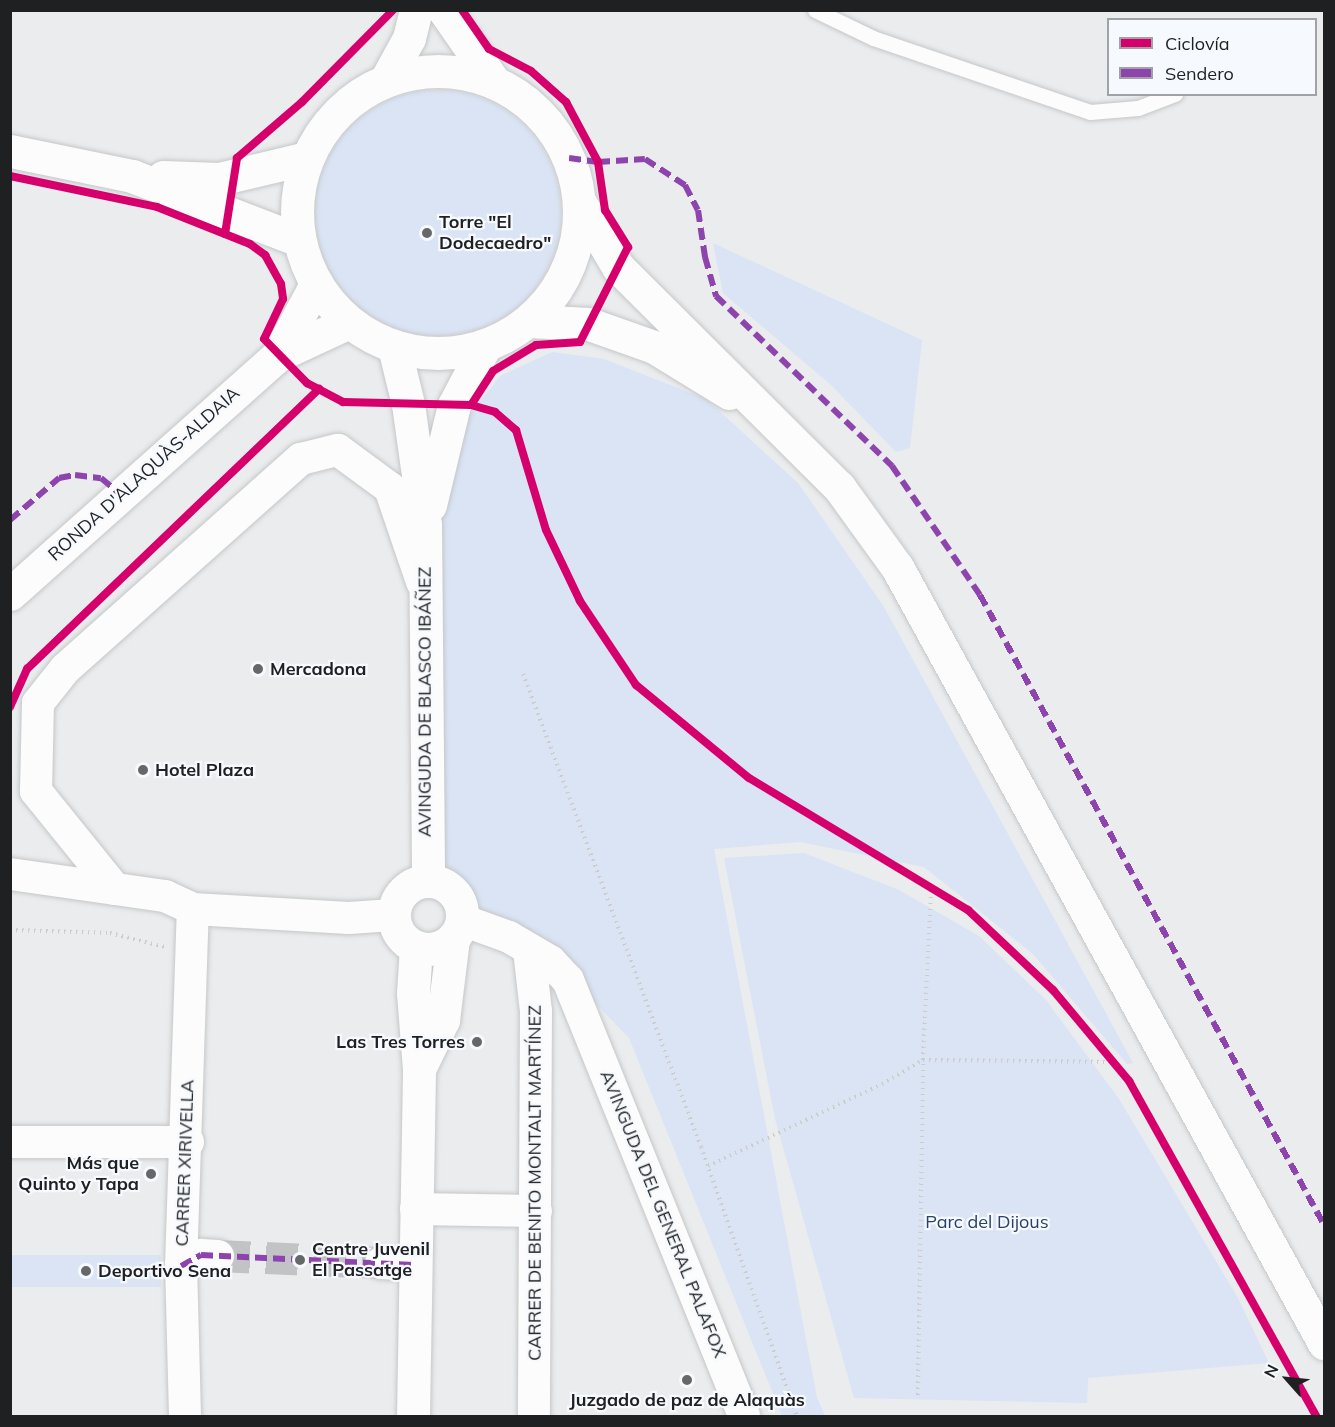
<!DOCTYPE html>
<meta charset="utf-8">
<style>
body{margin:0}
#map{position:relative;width:1335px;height:1427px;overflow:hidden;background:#eaecee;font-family:Mulish,sans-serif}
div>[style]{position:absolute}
.green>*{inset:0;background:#dae4f4;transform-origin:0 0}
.round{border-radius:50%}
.street-tunnel>*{height:32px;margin-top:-16px;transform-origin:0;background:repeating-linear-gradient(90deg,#c1c3c5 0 32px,transparent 0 48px)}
.path>*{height:4px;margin-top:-2px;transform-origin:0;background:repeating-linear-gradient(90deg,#ccc 0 1.5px,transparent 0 6px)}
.roads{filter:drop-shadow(0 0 2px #c5c7c8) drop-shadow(0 0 2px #c5c7c8)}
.lane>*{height:15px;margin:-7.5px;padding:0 7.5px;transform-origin:7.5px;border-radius:7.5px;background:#fcfcfc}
.street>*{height:32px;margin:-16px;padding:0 16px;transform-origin:16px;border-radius:16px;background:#fcfcfc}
.secondary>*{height:33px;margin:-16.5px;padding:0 16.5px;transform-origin:16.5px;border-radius:16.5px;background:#fcfcfc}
.secondary>.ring{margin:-16.5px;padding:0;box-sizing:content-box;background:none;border:33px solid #fcfcfc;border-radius:50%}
.quiet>*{height:6px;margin-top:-3px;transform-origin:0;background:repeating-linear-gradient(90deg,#8e44ad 0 12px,transparent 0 18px)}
.cycleway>*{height:8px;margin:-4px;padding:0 4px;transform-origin:4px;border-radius:4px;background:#d6006c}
.dots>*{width:16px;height:16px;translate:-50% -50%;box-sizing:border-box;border:3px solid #f6f9fd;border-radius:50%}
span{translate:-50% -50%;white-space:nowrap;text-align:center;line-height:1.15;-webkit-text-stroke:4.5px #f6f9fd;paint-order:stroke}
.poi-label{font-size:18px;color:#1f2021;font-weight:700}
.left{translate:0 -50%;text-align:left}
.right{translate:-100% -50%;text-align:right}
.street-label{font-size:18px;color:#1f2021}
.park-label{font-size:18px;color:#2a4269}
.frame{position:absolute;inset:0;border:12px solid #1f2021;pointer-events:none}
.legend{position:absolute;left:1107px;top:18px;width:210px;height:78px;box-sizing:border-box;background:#f6f9fd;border:2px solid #a0a2a5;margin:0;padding:8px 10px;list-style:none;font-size:18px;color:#1f2021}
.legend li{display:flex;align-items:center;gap:12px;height:30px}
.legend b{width:30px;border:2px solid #a0a2a5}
.north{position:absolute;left:1257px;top:1349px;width:60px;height:60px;-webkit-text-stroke:4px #f6f9fd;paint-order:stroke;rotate:297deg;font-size:16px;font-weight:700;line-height:24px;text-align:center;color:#1f2021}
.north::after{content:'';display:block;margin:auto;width:21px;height:27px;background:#1f2021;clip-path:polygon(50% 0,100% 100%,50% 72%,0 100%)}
</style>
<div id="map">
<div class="green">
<i class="round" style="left:315px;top:90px;width:246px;height:246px"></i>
<i style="clip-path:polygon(713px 243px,922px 340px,910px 448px,896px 452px,831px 385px,723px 293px)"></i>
<i style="clip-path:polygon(552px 352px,604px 359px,706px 399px,798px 483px,884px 607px,1133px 1063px,1127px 1064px,1033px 954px,924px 867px,800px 842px,714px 849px,817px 1398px,825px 1416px,782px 1416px,629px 1038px,548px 954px,476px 916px,466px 887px,455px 873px,441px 869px,438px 525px,463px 424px,500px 376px)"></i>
<i style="clip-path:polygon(804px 853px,899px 890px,979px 936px,1046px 1000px,1119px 1099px,1238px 1298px,1269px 1363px,1088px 1378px,1087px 1403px,854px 1398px,775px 1119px,724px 858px)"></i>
<i style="left:11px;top:1255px;width:150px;height:32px"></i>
</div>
<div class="street-tunnel">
<i style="left:218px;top:1256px;width:163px;rotate:2.5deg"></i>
</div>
<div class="path">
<i style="left:523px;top:674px;width:505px;rotate:69.38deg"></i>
<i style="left:701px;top:1147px;width:286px;rotate:70.4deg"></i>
<i style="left:10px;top:930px;width:100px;rotate:1.7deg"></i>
<i style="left:110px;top:933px;width:57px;rotate:14.3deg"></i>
<i style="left:708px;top:1166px;width:192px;rotate:-25.2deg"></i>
<i style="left:882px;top:1084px;width:48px;rotate:-30.3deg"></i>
<i style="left:923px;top:1060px;width:172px;rotate:-87.3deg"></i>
<i style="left:918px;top:1395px;width:335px;rotate:-89.1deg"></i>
<i style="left:923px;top:1060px;width:190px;rotate:0.6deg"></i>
</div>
<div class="roads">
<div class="lane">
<i style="left:815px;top:10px;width:64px;rotate:25.8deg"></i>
<i style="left:873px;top:38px;width:229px;rotate:18.8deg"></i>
<i style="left:1090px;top:112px;width:48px;rotate:-4.8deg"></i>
<i style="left:1138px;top:108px;width:40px;rotate:-21deg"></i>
</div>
<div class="street">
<i style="left:10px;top:874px;width:157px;rotate:8.1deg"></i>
<i style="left:165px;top:896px;width:31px;rotate:25deg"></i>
<i style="left:193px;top:909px;width:156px;rotate:3.3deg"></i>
<i style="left:349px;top:918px;width:44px;rotate:-3.9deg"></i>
<i style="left:115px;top:889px;width:126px;rotate:-128.9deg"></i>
<i style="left:36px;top:791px;width:88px;rotate:-88.7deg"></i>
<i style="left:38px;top:703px;width:43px;rotate:-51.5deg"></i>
<i style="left:65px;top:669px;width:316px;rotate:-41.7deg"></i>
<i style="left:301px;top:459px;width:38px;rotate:-14deg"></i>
<i style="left:338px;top:450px;width:64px;rotate:36.2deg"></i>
<i style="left:390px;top:488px;width:99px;rotate:71.2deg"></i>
<i style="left:462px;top:920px;width:50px;rotate:19.9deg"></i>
<i style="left:509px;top:937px;width:48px;rotate:30.3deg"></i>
<i style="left:550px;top:961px;width:26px;rotate:47deg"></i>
<i style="left:568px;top:980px;width:470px;rotate:68deg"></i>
<i style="left:529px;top:950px;width:61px;rotate:83.5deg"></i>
<i style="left:536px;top:1011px;width:405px;rotate:90.3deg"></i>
<i style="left:10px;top:1142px;width:178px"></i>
<i style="left:416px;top:1209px;width:120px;rotate:1deg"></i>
<i style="left:381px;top:1263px;width:33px;rotate:3deg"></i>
<i style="left:181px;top:1266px;width:23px;rotate:-29deg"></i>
<i style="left:201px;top:1255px;width:17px;rotate:3deg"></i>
<i style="left:185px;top:1416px;width:150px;rotate:-91.5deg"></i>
<i style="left:181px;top:1266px;width:357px;rotate:-88.1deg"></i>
</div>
<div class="secondary">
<i style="left:444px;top:10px;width:88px;rotate:55.2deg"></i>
<i class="ring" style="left:297px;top:71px;width:249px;height:249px"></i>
<i style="left:386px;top:80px;width:48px;rotate:-61.3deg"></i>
<i style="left:409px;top:38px;width:29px;rotate:-76deg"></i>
<i style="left:10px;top:151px;width:125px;rotate:11.6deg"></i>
<i style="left:132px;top:176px;width:179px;rotate:21deg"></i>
<i style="left:163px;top:177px;width:56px;rotate:2deg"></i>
<i style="left:219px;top:179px;width:90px;rotate:-13.4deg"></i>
<i style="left:579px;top:201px;width:77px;rotate:59.4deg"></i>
<i style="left:618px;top:267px;width:312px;rotate:44.9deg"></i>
<i style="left:839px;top:487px;width:99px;rotate:54.1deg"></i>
<i style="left:897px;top:567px;width:886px;rotate:61.18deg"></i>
<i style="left:529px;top:321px;width:60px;rotate:2.9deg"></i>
<i style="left:589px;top:324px;width:69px;rotate:19.5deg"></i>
<i style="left:654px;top:347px;width:88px;rotate:31.5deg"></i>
<i style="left:394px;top:347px;width:59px;rotate:76.2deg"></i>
<i style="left:408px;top:404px;width:122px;rotate:82deg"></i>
<i style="left:425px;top:525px;width:355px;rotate:89.5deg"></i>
<i style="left:278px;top:355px;width:81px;rotate:-61.8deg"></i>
<i style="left:430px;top:505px;width:103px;rotate:-76.5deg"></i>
<i style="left:454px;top:405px;width:67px;rotate:-62.3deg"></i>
<i style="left:10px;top:594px;width:359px;rotate:-41.7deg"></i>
<i style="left:278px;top:355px;width:78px;rotate:-24.9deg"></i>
<i class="ring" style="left:394px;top:881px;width:35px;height:35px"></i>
<i style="left:419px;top:1069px;width:55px;rotate:-63.9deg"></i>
<i style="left:443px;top:1020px;width:83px;rotate:-83deg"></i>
<i style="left:413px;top:1416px;width:347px;rotate:-89deg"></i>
<i style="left:419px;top:1069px;width:76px;rotate:-94.5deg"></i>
<i style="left:413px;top:993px;width:46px;rotate:-86.3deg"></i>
</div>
</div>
<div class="quiet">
<i style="left:569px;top:158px;width:29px;rotate:8deg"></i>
<i style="left:598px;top:162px;width:47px;rotate:-3.7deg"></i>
<i style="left:645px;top:159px;width:48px;rotate:33deg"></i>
<i style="left:685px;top:185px;width:28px;rotate:63deg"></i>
<i style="left:698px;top:210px;width:48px;rotate:81.5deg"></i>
<i style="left:705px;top:257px;width:41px;rotate:74.2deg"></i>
<i style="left:716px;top:296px;width:245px;rotate:44deg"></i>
<i style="left:892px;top:466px;width:156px;rotate:55.7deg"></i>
<i style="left:980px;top:595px;width:718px;rotate:61.36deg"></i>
<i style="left:10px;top:520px;width:65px;rotate:-40.6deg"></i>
<i style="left:59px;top:478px;width:16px;rotate:-11deg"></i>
<i style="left:75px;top:475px;width:26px;rotate:7deg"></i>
<i style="left:101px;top:478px;width:26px;rotate:40deg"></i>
<i style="left:181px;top:1266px;width:23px;rotate:-29deg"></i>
<i style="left:201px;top:1255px;width:213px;rotate:2.7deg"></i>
</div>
<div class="cycleway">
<i style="left:462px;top:10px;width:47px;rotate:55.3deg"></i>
<i style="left:489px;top:49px;width:47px;rotate:27.6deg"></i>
<i style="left:531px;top:71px;width:47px;rotate:41.5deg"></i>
<i style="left:566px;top:102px;width:68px;rotate:61.9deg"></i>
<i style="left:598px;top:162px;width:49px;rotate:81.7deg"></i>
<i style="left:605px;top:210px;width:44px;rotate:58.1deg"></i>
<i style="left:628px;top:247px;width:106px;rotate:116.8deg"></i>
<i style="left:580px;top:342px;width:44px;rotate:176.1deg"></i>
<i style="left:536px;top:345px;width:50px;rotate:148.8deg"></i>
<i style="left:493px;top:371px;width:40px;rotate:122.9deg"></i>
<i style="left:10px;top:176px;width:150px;rotate:11.9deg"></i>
<i style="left:157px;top:207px;width:100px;rotate:21.7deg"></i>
<i style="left:250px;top:244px;width:19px;rotate:36deg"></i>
<i style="left:265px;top:255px;width:33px;rotate:61deg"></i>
<i style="left:281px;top:284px;width:15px;rotate:82deg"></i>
<i style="left:283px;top:299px;width:44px;rotate:115.4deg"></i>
<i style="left:264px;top:339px;width:62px;rotate:45.7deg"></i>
<i style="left:307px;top:383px;width:41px;rotate:27.8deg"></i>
<i style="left:343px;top:402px;width:128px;rotate:1.3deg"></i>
<i style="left:471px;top:405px;width:25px;rotate:16deg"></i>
<i style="left:495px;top:412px;width:28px;rotate:41deg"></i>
<i style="left:516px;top:430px;width:104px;rotate:73.3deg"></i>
<i style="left:546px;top:530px;width:79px;rotate:64.4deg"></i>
<i style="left:580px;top:601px;width:101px;rotate:56.3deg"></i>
<i style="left:636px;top:685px;width:146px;rotate:39.5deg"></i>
<i style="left:749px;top:778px;width:256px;rotate:31.1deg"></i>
<i style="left:968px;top:910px;width:117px;rotate:43.3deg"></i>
<i style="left:1053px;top:990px;width:119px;rotate:50.1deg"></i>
<i style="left:1129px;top:1081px;width:384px;rotate:60.8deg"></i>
<i style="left:225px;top:234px;width:77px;rotate:-81deg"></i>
<i style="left:237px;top:158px;width:86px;rotate:-40.7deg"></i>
<i style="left:302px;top:102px;width:129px;rotate:-45.3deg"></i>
<i style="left:10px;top:707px;width:42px;rotate:-65.9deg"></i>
<i style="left:27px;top:669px;width:405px;rotate:-43.8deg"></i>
</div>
<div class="dots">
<i style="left:427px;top:233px;background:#666769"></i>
<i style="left:258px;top:669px;background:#666769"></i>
<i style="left:143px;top:770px;background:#666769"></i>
<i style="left:477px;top:1042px;background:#666769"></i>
<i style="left:151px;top:1174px;background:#666769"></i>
<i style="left:300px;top:1260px;background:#666769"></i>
<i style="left:86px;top:1271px;background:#666769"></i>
<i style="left:687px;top:1380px;background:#666769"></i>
</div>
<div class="poi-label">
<span class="left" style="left:439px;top:233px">Torre "El<br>Dodecaedro"</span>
<span class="left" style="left:270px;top:669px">Mercadona</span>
<span class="left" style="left:155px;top:770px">Hotel Plaza</span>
<span class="right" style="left:465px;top:1042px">Las Tres Torres</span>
<span class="right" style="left:139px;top:1174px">Más que<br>Quinto y Tapa</span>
<span class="left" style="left:312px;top:1260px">Centre Juvenil<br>El Passatge</span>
<span class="left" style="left:98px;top:1271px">Deportivo Sena</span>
<span style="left:687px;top:1400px">Juzgado de paz de Alaquàs</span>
</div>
<div class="street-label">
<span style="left:144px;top:474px;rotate:-42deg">RONDA D'ALAQUÀS-ALDAIA</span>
<span style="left:425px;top:702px;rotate:-90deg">AVINGUDA DE BLASCO IBÁÑEZ</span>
<span style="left:185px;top:1163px;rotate:-88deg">CARRER XIRIVELLA</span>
<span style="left:535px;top:1183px;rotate:-90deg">CARRER DE BENITO MONTALT MARTÍNEZ</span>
<span style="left:663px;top:1214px;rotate:68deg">AVINGUDA DEL GENERAL PALAFOX</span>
</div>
<div class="park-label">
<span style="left:987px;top:1222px">Parc del Dijous</span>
</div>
<div class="frame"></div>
<ul class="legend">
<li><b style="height:8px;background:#d6006c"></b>Ciclovía</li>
<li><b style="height:8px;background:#8e44ad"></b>Sendero</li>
</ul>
<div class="north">N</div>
</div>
